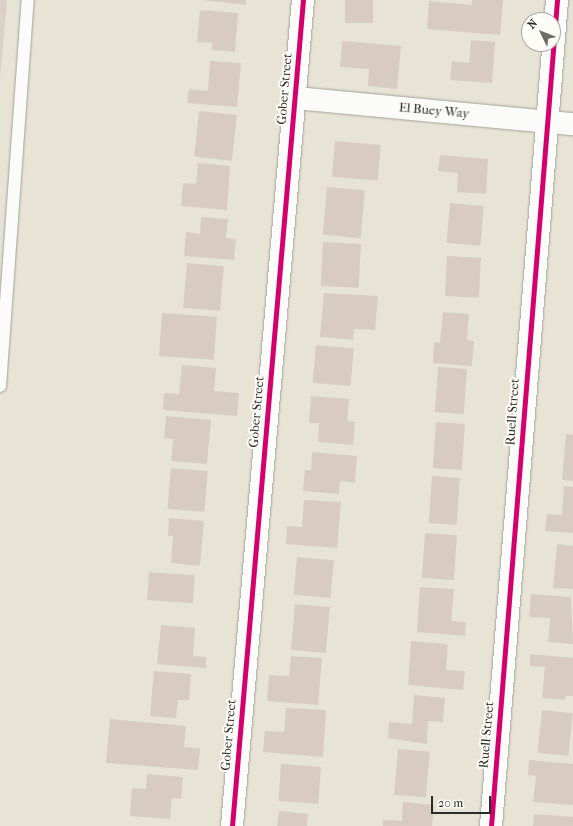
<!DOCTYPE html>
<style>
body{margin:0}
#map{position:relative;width:573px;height:826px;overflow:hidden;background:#e7e4d5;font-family:"IM FELL French Canon",serif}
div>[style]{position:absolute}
.industrial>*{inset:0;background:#dbd0c8}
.building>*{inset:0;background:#d8ccc2;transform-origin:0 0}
.roads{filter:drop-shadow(0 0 1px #a3a199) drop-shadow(0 0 1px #a3a199)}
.service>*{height:12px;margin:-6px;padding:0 6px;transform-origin:6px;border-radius:6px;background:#fbfbf9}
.minor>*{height:22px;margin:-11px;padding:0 11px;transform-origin:11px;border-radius:11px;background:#fbfbf9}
.cycleway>*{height:5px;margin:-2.5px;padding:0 2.5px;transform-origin:2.5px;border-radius:2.5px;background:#d6006c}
span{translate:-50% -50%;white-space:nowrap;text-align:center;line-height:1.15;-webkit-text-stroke:4px #fdfcf7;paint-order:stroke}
.street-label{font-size:13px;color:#2b2b2b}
.north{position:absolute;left:521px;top:12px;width:40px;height:40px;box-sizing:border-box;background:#fdfcf7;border:1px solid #a9a8a5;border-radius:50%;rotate:313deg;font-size:11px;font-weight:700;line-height:16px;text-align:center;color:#2b2b2b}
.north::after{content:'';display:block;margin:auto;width:14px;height:18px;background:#6d6c66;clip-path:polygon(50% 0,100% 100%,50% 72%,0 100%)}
.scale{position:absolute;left:431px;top:796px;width:60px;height:18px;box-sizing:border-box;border:2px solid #2b2b2b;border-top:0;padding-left:5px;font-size:12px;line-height:14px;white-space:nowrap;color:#2b2b2b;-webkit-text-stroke:3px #fdfcf7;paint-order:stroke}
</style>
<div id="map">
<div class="industrial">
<i style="clip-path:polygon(0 0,7px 0,0 79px)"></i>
</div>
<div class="building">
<i style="clip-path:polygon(201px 0,246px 0,246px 5px)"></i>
<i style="left:345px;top:0;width:28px;height:23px"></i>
<i style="clip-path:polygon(472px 0,503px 0,500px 35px,427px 29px,429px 1px,472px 5px)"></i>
<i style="clip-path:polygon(200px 10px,238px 13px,235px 52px,212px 50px,212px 43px,197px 42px)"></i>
<i style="clip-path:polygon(471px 40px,495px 42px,492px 83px,450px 80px,452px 61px,469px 63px)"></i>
<i style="clip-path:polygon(342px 41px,401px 46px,397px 89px,368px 86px,369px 69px,340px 67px)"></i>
<i style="clip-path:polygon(210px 61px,241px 63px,237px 107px,187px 103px,189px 89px,208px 91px)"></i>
<i style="left:199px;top:111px;width:38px;height:46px;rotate:6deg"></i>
<i style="left:335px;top:141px;width:46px;height:36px;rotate:5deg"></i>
<i style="clip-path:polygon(440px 155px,488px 159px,486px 194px,457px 192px,458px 173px,438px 171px)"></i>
<i style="clip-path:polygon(198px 163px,230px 166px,227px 210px,181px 206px,183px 183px,196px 184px)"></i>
<i style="left:327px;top:187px;width:38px;height:48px;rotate:5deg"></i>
<i style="left:450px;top:203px;width:34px;height:40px;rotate:5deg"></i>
<i style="clip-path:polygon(201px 217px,228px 219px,226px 238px,236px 239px,234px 260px,184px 256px,186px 232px,200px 234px)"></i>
<i style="left:323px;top:242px;width:38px;height:44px;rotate:3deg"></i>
<i style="left:447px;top:256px;width:34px;height:40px;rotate:3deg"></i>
<i style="left:187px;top:263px;width:37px;height:45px;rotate:5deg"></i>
<i style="clip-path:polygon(324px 293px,378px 296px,375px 330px,354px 329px,353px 340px,320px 337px)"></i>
<i style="clip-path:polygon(443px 312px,469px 314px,467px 340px,474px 341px,472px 366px,433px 363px,434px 342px,440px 343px)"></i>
<i style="left:162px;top:313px;width:55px;height:43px;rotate:4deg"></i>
<i style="left:316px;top:345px;width:38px;height:38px;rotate:5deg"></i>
<i style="clip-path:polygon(182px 365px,216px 368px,214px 391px,239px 393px,237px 416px,163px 410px,164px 393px,179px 394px)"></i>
<i style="left:438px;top:367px;width:29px;height:45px;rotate:4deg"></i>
<i style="clip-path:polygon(311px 396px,349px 399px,347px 421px,355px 422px,353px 445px,318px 442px,319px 423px,309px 423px)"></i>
<i style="clip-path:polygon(166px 416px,211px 420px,207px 464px,171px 461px,173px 439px,164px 438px)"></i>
<i style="left:436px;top:422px;width:29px;height:46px;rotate:4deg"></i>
<i style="clip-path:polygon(566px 434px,573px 435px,573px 481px,562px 480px)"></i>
<i style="clip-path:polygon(312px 452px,357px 456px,355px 483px,340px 481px,339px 494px,303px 491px,305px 470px,311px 470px)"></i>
<i style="left:171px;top:468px;width:37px;height:41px;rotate:5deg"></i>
<i style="left:432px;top:476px;width:28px;height:47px;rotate:4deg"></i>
<i style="clip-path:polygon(564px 486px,573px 487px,573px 533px,545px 531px,547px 514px,562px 515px)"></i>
<i style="clip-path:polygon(304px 500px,341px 502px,337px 548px,286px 544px,287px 526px,302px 527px)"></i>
<i style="clip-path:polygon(169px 518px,204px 521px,200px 566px,171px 563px,173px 536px,168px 536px)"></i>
<i style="left:425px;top:533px;width:32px;height:45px;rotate:4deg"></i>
<i style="clip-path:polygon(557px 544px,573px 546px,573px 589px,553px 588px)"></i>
<i style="left:297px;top:557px;width:37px;height:38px;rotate:5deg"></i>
<i style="left:149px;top:572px;width:46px;height:28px;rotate:4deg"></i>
<i style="clip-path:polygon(420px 587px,454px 589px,451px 621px,466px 622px,465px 636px,417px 632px)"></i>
<i style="clip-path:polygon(531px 594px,571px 597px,573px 644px,548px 642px,550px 618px,529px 617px)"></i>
<i style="left:295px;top:604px;width:35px;height:46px;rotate:5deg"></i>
<i style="clip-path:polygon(161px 625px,195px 628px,193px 656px,206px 657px,206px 668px,157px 664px)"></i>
<i style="clip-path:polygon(411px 641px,448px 644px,446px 670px,465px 671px,463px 690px,408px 685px)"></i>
<i style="clip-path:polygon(530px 654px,573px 658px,573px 696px,566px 696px,565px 700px,542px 698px,545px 667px,530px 666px)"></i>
<i style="clip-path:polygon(291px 656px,322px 658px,318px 705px,267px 701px,269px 675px,289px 676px)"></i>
<i style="clip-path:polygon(154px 671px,191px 674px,189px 700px,178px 700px,176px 718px,150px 716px)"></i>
<i style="clip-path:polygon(414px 695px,445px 698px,443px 722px,428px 721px,427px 744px,388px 738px,389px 722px,412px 724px)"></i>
<i style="clip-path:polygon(286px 708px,326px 710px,323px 757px,263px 752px,265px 731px,284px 732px)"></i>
<i style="left:542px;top:710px;width:31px;height:43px;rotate:6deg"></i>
<i style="clip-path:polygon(110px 719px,186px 726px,184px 747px,200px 748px,198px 770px,106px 763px)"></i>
<i style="left:398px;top:749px;width:32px;height:46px;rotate:5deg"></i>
<i style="clip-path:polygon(529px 760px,573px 764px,573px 805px,533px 802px,536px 776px,528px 775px)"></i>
<i style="left:281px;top:764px;width:40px;height:37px;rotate:4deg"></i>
<i style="clip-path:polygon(147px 774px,183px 777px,181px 799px,172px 798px,170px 819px,130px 816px,132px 788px,146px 789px)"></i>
<i style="clip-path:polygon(403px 802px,434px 805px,432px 826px,383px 826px,383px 820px,402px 821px)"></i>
<i style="clip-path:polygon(279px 811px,308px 814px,307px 826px,277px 826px)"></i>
<i style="clip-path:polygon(534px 814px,573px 817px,573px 826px,533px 826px)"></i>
</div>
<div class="roads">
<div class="service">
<i style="left:0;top:386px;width:387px;rotate:-85.9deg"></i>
</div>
<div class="minor">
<i style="left:296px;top:98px;width:278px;rotate:5.4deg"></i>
<i style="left:232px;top:826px;width:829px;rotate:-85.09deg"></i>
<i style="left:491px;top:826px;width:829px;rotate:-85.43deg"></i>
</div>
</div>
<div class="cycleway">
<i style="left:232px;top:826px;width:829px;rotate:-85.09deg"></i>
<i style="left:491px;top:826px;width:829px;rotate:-85.43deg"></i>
</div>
<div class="street-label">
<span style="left:285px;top:89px;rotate:-85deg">Gober Street</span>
<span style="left:434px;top:111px;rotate:5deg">El Buey Way</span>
<span style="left:257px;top:412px;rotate:-85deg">Gober Street</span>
<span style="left:513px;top:412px;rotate:-86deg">Ruell Street</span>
<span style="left:229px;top:735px;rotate:-85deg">Gober Street</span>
<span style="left:487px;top:735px;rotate:-85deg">Ruell Street</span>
</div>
<div class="north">N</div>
<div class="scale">20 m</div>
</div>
